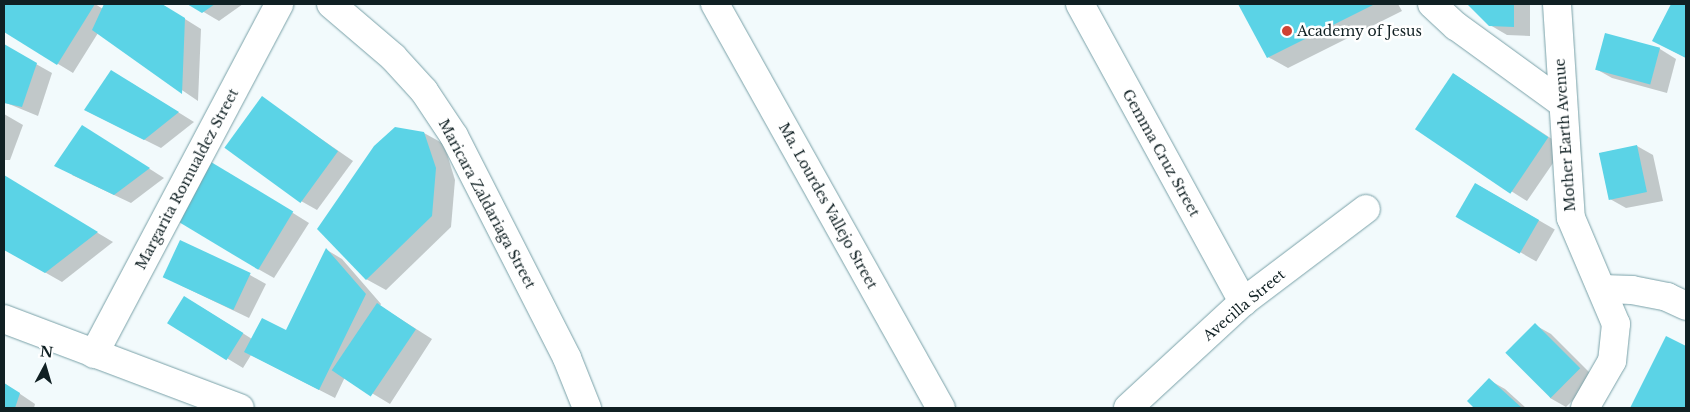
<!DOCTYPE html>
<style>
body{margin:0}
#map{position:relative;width:1690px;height:412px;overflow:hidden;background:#f2fafc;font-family:"Libre Baskerville",serif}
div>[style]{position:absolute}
.shadow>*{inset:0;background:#0003;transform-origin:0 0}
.building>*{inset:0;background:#5bd3e6;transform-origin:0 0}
.roads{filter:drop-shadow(0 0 1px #79a1a8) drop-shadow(0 0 1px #79a1a8)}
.minor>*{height:28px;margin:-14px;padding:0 14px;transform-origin:14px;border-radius:14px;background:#fff}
.tertiary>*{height:28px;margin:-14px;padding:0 14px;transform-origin:14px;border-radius:14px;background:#fff}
.dots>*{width:14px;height:14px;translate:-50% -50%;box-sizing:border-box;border:2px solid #fff;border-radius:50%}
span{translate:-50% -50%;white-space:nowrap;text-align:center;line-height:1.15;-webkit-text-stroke:5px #fff;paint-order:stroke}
.poi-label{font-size:14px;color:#102023}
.left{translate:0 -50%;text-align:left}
.street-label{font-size:14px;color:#102023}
.frame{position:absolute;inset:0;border:5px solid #102023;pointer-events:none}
.north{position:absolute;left:20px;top:342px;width:50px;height:50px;-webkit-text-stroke:4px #fff;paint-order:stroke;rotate:6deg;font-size:14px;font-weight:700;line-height:20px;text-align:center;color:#102023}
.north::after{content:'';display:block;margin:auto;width:18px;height:22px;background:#102023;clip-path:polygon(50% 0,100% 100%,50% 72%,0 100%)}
</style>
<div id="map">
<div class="shadow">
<i style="clip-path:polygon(4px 4px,95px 4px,103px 9px,105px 4px,161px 4px,201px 29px,198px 101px,98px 33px,73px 73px,4px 31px)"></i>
<i style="clip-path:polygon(190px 4px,243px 4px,219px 21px)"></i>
<i style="clip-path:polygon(1239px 4px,1398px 4px,1402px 11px,1288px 68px,1268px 57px)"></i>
<i style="clip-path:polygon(1469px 4px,1530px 4px,1530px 36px,1507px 35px,1490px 25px)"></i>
<i style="clip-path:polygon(1672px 4px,1686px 4px,1686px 58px,1654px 41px)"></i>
<i style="clip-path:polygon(1606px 35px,1660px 49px,1676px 59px,1667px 93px,1612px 78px,1596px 69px)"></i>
<i style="clip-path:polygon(4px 46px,52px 73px,38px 116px,4px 102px)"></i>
<i style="clip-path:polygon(1454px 74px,1564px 147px,1527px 201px,1511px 191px)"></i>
<i style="clip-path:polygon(128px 81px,194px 122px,161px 148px,85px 110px)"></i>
<i style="clip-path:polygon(262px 98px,353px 161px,317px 210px,301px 201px)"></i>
<i style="clip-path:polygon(4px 114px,23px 125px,10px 160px,4px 160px)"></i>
<i style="clip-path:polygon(424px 133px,444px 144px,455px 180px,451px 227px,386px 290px,366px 279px)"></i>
<i style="clip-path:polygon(98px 136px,164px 178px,131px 203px,72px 175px)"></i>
<i style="clip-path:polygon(1637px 146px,1653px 155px,1663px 201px,1626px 208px,1610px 199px,1601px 153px)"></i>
<i style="clip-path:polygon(227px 172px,309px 223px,274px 278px,258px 269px)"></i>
<i style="clip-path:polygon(4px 177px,113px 242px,62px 282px,4px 249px)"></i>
<i style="left:1476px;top:184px;width:91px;height:37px;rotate:30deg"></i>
<i style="clip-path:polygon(327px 250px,342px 259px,381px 304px,380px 306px,432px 339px,390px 404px,345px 377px,335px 398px,251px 355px,243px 368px,169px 323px,201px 307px,252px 339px,287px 332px)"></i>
<i style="clip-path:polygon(250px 275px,266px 284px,249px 318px,180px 285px)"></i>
<i style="clip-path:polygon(1535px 325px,1551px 334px,1595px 378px,1566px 407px,1550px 398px)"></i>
<i style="clip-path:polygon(1667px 338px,1686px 347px,1686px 408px,1632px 408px)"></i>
<i style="clip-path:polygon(1489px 380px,1505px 389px,1526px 408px,1476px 408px,1468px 401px)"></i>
<i style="clip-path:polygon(4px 383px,35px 404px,34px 408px,4px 408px)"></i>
</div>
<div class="building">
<i style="clip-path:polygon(4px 4px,95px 4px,57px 65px,4px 32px)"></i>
<i style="clip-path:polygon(104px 4px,162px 4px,185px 18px,182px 94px,92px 30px)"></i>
<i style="clip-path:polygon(187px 4px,215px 4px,202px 13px)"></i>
<i style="clip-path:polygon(1238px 4px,1375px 4px,1267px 58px)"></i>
<i style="clip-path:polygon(1467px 4px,1514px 4px,1514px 27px,1489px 26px)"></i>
<i style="clip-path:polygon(1671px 4px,1686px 4px,1686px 58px,1652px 41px)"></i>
<i style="left:1605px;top:33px;width:57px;height:38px;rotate:15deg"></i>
<i style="clip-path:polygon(4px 44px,37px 63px,22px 107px,4px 103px)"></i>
<i style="clip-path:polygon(111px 70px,179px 112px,144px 140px,84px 110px)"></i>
<i style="left:1453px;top:73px;width:115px;height:68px;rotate:34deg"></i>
<i style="left:262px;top:96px;width:94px;height:64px;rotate:36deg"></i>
<i style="clip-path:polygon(82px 125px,150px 168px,114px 195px,54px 166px)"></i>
<i style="clip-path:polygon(395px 127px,424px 132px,436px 168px,432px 216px,366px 280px,317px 229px,374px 146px)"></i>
<i style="left:1637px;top:145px;width:48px;height:39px;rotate:78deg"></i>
<i style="left:211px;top:162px;width:96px;height:68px;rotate:31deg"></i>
<i style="clip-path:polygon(4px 175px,98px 232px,45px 273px,4px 250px)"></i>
<i style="left:1475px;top:183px;width:74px;height:39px;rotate:30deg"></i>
<i style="left:180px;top:240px;width:78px;height:41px;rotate:25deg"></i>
<i style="clip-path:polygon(326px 248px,366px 294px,319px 390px,244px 352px,262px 318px,286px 330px)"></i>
<i style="left:184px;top:296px;width:70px;height:32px;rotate:32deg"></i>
<i style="left:377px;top:303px;width:47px;height:81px;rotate:34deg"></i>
<i style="left:1535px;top:323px;width:64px;height:42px;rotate:45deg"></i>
<i style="clip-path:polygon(1666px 336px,1686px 346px,1686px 408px,1630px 408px)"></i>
<i style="clip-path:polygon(1489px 378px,1522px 408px,1474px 408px,1467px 401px)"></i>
<i style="clip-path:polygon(4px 383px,20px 393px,15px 408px,4px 408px)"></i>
</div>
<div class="roads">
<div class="minor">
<i style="left:331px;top:4px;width:82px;rotate:40.5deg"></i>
<i style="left:393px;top:57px;width:46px;rotate:47.6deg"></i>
<i style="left:424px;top:91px;width:54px;rotate:56.3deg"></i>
<i style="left:454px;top:136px;width:249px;rotate:63deg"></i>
<i style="left:567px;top:358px;width:54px;rotate:68.2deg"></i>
<i style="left:715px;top:4px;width:463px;rotate:60.8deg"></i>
<i style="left:1080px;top:4px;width:340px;rotate:61.3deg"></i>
<i style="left:1432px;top:4px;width:33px;rotate:43deg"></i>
<i style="left:1456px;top:26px;width:131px;rotate:36deg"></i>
<i style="left:1603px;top:289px;width:29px;rotate:2deg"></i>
<i style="left:1632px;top:290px;width:36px;rotate:11deg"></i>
<i style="left:1667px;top:297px;width:21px;rotate:25deg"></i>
<i style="left:94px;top:354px;width:396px;rotate:-62.1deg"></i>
<i style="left:1128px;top:408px;width:156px;rotate:-42.7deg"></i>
<i style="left:1243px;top:302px;width:154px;rotate:-37.1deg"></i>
</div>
<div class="tertiary">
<i style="left:1557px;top:4px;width:214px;rotate:86.3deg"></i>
<i style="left:1571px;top:218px;width:115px;rotate:67deg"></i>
<i style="left:1616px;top:324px;width:37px;rotate:96deg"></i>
<i style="left:1612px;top:361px;width:54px;rotate:119.9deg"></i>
<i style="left:4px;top:319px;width:252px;rotate:20.7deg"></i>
</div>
</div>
<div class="dots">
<i style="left:1287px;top:31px;background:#cf4234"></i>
</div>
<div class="poi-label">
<span class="left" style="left:1297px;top:31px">Academy of Jesus</span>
</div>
<div class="street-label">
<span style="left:1565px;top:135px;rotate:-94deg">Mother Earth Avenue</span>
<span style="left:1161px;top:153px;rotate:61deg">Gemma Cruz Street</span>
<span style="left:187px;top:179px;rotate:-62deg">Margarita Romualdez Street</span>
<span style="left:487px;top:204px;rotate:62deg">Maricara Zaldariaga Street</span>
<span style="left:828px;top:206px;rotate:61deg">Ma. Lourdes Vallejo Street</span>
<span style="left:1244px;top:305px;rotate:-40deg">Avecilla Street</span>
</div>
<div class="frame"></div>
<div class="north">N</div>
</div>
